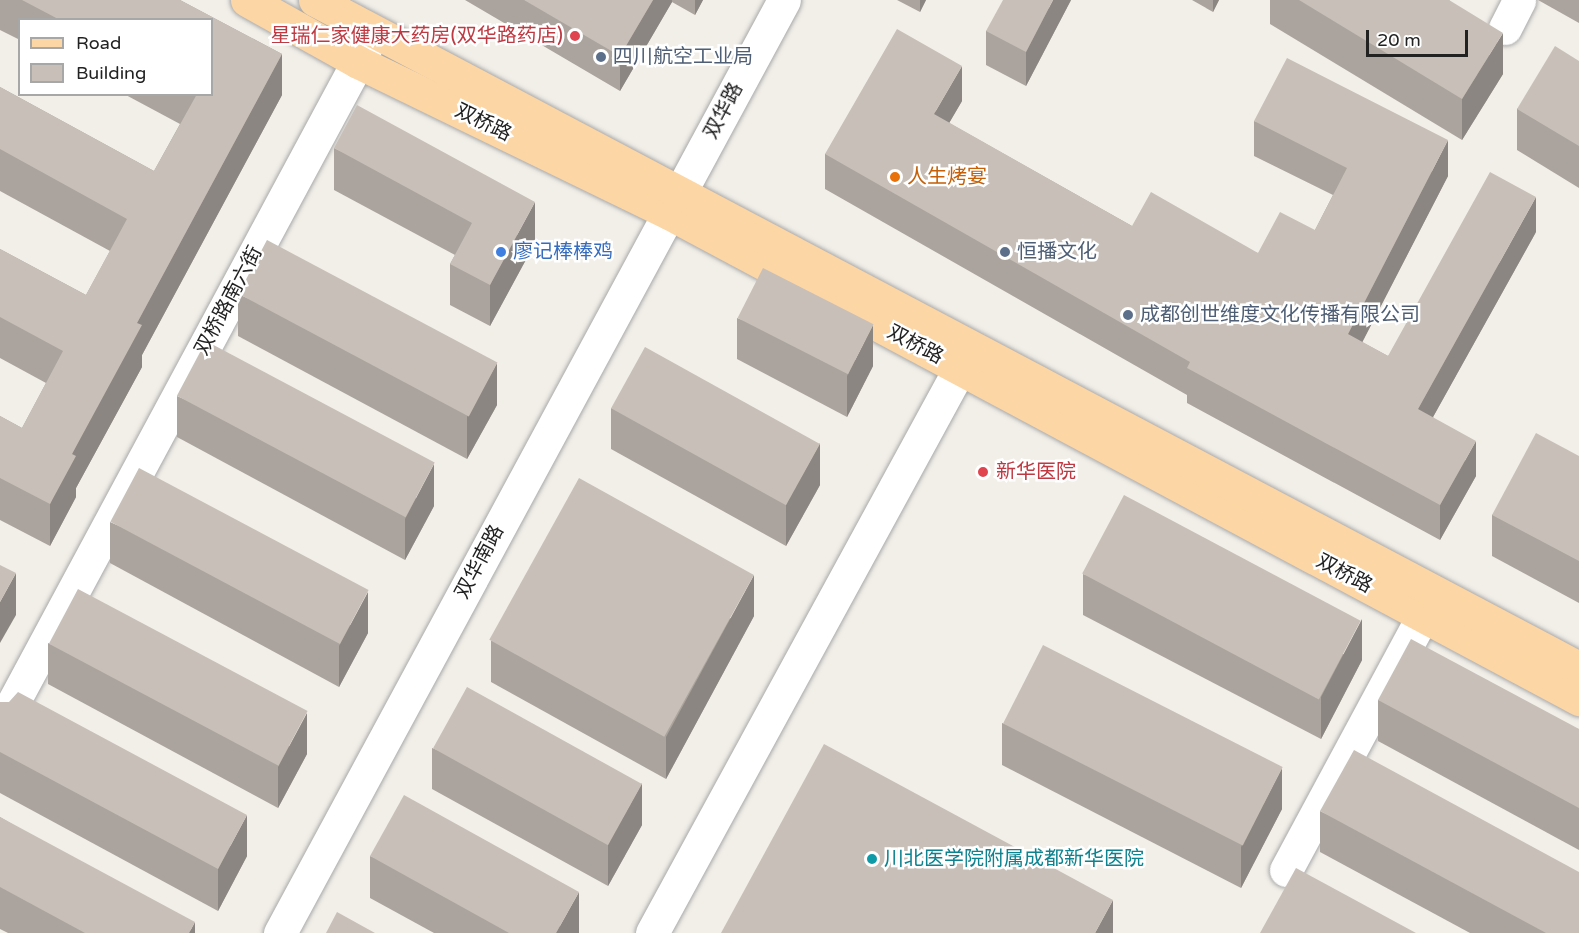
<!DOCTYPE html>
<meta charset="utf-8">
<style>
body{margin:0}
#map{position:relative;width:1579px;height:933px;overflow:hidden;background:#f2efe9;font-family:"Varela Round","Noto Sans SC",sans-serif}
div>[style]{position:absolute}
.roads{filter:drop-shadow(0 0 2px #a9a9a9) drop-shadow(0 0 2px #a9a9a9)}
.minor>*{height:33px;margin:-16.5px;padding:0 16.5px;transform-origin:16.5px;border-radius:16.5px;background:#fff}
.major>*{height:33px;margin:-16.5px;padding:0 16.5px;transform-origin:16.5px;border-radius:16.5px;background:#fcd6a4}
.wall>*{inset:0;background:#aba49e}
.shaded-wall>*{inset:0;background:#8b8681}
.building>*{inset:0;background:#c7bfb8;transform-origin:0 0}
.dots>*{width:16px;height:16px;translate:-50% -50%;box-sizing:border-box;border:3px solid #fff;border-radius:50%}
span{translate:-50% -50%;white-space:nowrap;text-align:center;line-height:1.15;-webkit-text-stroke:5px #fff;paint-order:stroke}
.health-label{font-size:20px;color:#be3a42}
.right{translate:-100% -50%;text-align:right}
.left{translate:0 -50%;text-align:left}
.service-label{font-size:20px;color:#4e5e75}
.street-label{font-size:20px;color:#222}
.food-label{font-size:20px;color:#c56008}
.shop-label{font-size:20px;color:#366cbe}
.culture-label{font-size:20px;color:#0d838f}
.legend{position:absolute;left:18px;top:18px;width:195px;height:78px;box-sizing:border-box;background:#fff;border:2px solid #a7a7a7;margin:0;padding:8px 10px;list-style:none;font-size:18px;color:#222}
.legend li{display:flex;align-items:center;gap:12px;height:30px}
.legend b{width:30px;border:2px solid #a7a7a7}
.scale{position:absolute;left:1366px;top:30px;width:102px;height:27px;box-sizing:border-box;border:3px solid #222;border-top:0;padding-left:8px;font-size:18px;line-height:21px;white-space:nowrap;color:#222;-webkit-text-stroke:4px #fff;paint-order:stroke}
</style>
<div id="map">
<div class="roads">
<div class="minor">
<i style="left:1505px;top:28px;width:31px;rotate:-63deg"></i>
<i style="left:0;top:727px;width:783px;rotate:-61.73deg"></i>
<i style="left:1286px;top:870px;width:289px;rotate:-61.7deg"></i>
<i style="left:280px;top:933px;width:1060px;rotate:-61.62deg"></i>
<i style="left:652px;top:933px;width:643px;rotate:-61.4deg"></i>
</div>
<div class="major">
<i style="left:247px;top:0;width:127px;rotate:29.2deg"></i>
<i style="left:358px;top:62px;width:346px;rotate:25.9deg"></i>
<i style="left:669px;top:213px;width:1032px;rotate:28.11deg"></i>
<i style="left:315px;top:0;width:1430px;rotate:27.86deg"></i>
</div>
</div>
<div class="wall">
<i style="clip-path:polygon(0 0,180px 0,282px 54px,282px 95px,142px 355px,142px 367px,76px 488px,76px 497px,50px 546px,0 520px,0 416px,22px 428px,46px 383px,0 358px,0 249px,86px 295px,110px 251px,0 191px,0 87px,154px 171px,180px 124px,124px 94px,212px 94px,212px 20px,20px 20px,20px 40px,0 30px)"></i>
<i style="clip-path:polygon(465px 0,703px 0,695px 15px,672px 2px,620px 91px)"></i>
<i style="clip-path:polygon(897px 0,926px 0,920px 12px)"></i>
<i style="clip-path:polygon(1071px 0,1026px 86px,986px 65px,986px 31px)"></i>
<i style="clip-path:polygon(1192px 0,1219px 0,1213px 12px)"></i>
<i style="clip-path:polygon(1270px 0,1449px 0,1503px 74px,1462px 140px,1270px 24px)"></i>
<i style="clip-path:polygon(1538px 0,1579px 0,1579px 23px)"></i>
<i style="clip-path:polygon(1579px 61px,1579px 188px,1517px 150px,1517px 109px)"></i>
<i style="clip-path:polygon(962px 101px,949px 123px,1132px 226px,1258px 253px,1315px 230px,1333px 195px,1254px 156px,1254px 121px,1448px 176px,1362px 342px,1388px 356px,1536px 232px,1433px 417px,1476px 476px,1440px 540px,1187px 403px,1187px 395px,825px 189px,825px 154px)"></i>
<i style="clip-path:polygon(334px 148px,535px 243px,490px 326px,450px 305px,450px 264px,455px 255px,334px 190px)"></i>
<i style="clip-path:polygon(238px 294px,497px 405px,467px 459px,238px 336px)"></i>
<i style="clip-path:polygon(737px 318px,873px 366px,847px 417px,737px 359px)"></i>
<i style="clip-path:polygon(177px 396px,434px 506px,405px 560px,177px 437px)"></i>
<i style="clip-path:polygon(611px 408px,820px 485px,786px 546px,611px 449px)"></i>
<i style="clip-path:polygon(1579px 456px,1579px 603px,1492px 556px,1492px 515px)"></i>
<i style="clip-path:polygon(110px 522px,368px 633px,339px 687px,110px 563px)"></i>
<i style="clip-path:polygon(1083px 574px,1362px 660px,1321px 739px,1083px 615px)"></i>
<i style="clip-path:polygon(754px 616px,666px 779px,491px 682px,491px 641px)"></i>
<i style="clip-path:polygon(48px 643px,307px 754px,278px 808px,48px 684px)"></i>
<i style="clip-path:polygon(1378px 700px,1579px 729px,1579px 850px,1378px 741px)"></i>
<i style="clip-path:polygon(0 702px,247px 856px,218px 911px,0 793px)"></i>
<i style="clip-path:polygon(1002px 723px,1282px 809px,1241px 888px,1002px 765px)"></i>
<i style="clip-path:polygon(432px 748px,642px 825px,608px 886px,432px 789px)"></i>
<i style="clip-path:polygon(1320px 811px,1579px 933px,1470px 933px,1320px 852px)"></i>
<i style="clip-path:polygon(0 817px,195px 933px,8px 933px,0 929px)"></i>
<i style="clip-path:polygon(370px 856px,579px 933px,434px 933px,370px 898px)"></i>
</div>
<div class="shaded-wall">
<i style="clip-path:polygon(653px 0,672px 0,672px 2px,620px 91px,620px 56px)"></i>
<i style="clip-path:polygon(695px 0,703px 0,695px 15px)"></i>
<i style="clip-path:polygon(920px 0,926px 0,920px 12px)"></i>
<i style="clip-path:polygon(1053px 0,1071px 0,1026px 86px,1026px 52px)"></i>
<i style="clip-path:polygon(1213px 0,1219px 0,1213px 12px)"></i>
<i style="clip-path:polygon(1503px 33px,1503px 74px,1462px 140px,1462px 99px)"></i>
<i style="clip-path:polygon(282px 54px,282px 95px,142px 355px,142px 367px,76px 488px,76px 497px,50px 546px,50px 504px,72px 454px,137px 323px)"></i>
<i style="clip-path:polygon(962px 66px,962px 101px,934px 149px,934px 114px)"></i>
<i style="clip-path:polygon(1448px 140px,1448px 176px,1348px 370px,1348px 334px)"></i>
<i style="clip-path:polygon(1536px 197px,1536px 232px,1418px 444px,1418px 409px)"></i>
<i style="clip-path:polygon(535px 202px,535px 243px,490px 326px,490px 285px)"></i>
<i style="clip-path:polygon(873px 325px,873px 366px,847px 417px,847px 376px)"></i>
<i style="clip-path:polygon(497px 363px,497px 405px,467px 459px,467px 417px)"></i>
<i style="clip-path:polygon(1476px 441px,1476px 476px,1440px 540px,1440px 505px)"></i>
<i style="clip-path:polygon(820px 443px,820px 485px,786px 546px,786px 504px)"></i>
<i style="clip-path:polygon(434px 464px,434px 506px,405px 560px,405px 519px)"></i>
<i style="clip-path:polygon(16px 573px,16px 615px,0 643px,0 602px)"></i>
<i style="clip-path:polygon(754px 575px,754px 616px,666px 779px,666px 737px)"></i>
<i style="clip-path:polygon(368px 592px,368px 633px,339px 687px,339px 646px)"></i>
<i style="clip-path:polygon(1362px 619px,1362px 660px,1321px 739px,1321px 697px)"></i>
<i style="clip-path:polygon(307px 713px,307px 754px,278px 808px,278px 767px)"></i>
<i style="clip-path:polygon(1282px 768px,1282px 809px,1241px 888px,1241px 847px)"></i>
<i style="clip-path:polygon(642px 783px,642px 825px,608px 886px,608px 844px)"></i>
<i style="clip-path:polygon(247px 815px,247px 856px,218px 911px,218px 869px)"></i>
<i style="clip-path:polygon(579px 892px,579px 933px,556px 933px)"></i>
<i style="clip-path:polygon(1113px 900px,1113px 933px,1095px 933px)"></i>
<i style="clip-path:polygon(195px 922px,195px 933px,189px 933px)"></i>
</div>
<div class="building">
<i style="clip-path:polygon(22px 0,180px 0,282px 54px,137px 323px,142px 325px,72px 454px,76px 456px,50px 504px,0 478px,0 416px,22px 428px,63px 351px,0 317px,0 249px,86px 295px,127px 219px,0 149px,0 87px,154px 171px,197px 94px,212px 94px,212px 20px,60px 20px)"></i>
<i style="clip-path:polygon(524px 0,653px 0,620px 56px)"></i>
<i style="clip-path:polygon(1003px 0,1053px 0,1026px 52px,986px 31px)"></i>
<i style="clip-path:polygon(1299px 0,1449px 0,1503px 33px,1462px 99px)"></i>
<i style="clip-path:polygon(897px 29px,962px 66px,934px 114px,1132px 226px,1151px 192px,1258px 253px,1280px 212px,1315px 230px,1347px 168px,1254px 121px,1287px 58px,1448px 140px,1348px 334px,1388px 356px,1490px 172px,1536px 197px,1418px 409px,1476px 441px,1440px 505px,1187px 368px,1190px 362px,825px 154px)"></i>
<i style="clip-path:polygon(1555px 46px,1579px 61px,1579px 146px,1517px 109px)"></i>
<i style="clip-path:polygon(357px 105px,535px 202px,490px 285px,450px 264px,472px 223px,334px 148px)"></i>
<i style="left:267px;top:240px;width:261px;height:61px;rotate:28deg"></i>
<i style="left:763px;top:268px;width:124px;height:56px;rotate:27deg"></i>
<i style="left:206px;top:341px;width:259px;height:62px;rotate:28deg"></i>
<i style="left:645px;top:347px;width:200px;height:70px;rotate:29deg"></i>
<i style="clip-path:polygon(1536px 433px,1579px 456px,1579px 561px,1492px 515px)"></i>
<i style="left:139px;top:468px;width:260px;height:61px;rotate:28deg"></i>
<i style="left:579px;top:478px;width:200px;height:185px;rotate:29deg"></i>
<i style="left:1124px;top:495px;width:268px;height:89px;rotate:28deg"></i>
<i style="clip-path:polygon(0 565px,16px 573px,0 602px)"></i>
<i style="left:78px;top:589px;width:260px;height:62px;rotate:28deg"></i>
<i style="clip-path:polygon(1411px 639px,1579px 729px,1579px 808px,1378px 700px)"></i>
<i style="left:1043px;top:645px;width:269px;height:88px;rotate:27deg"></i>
<i style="left:467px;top:687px;width:200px;height:70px;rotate:29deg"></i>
<i style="clip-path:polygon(18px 692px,247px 815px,218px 869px,0 752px,0 702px,9px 702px)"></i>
<i style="clip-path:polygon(824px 744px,1113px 900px,1095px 933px,721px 933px)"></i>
<i style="clip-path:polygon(1354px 750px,1579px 872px,1579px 933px,1546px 933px,1320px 811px)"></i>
<i style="clip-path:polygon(404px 795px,579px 892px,556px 933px,509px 933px,370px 856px)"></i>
<i style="clip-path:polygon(0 817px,195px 922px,189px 933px,85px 933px,0 887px)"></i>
<i style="clip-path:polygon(1296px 868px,1416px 933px,1260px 933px)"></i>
<i style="clip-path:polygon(337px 912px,375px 933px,326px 933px)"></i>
</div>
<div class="dots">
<i style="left:575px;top:36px;background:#e0444e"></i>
<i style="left:601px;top:57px;background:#5c6f8a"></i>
<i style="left:895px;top:177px;background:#e8710a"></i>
<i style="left:501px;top:252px;background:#3f7fe0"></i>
<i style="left:1005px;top:252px;background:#5c6f8a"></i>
<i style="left:1128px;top:315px;background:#5c6f8a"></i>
<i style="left:983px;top:472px;background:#e0444e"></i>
<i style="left:872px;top:859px;background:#0f9aa8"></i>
</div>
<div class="health-label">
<span class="right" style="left:563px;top:36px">星瑞仁家健康大药房(双华路药店)</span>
<span class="left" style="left:996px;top:472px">新华医院</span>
</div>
<div class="service-label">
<span class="left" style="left:613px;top:57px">四川航空工业局</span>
<span class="left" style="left:1017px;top:252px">恒播文化</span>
<span class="left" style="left:1140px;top:315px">成都创世维度文化传播有限公司</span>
</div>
<div class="street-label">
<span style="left:724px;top:111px;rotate:-62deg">双华路</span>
<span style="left:483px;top:123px;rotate:26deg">双桥路</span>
<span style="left:229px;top:301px;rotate:-62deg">双桥路南六街</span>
<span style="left:915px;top:345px;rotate:28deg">双桥路</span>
<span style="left:480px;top:562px;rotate:-62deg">双华南路</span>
<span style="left:1344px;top:574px;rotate:28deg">双桥路</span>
</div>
<div class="food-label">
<span class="left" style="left:907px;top:177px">人生烤宴</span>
</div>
<div class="shop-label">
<span class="left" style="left:513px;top:252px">廖记棒棒鸡</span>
</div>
<div class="culture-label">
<span class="left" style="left:884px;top:859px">川北医学院附属成都新华医院</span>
</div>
<ul class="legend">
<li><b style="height:8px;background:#fcd6a4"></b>Road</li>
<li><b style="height:16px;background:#c7bfb8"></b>Building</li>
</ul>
<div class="scale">20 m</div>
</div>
